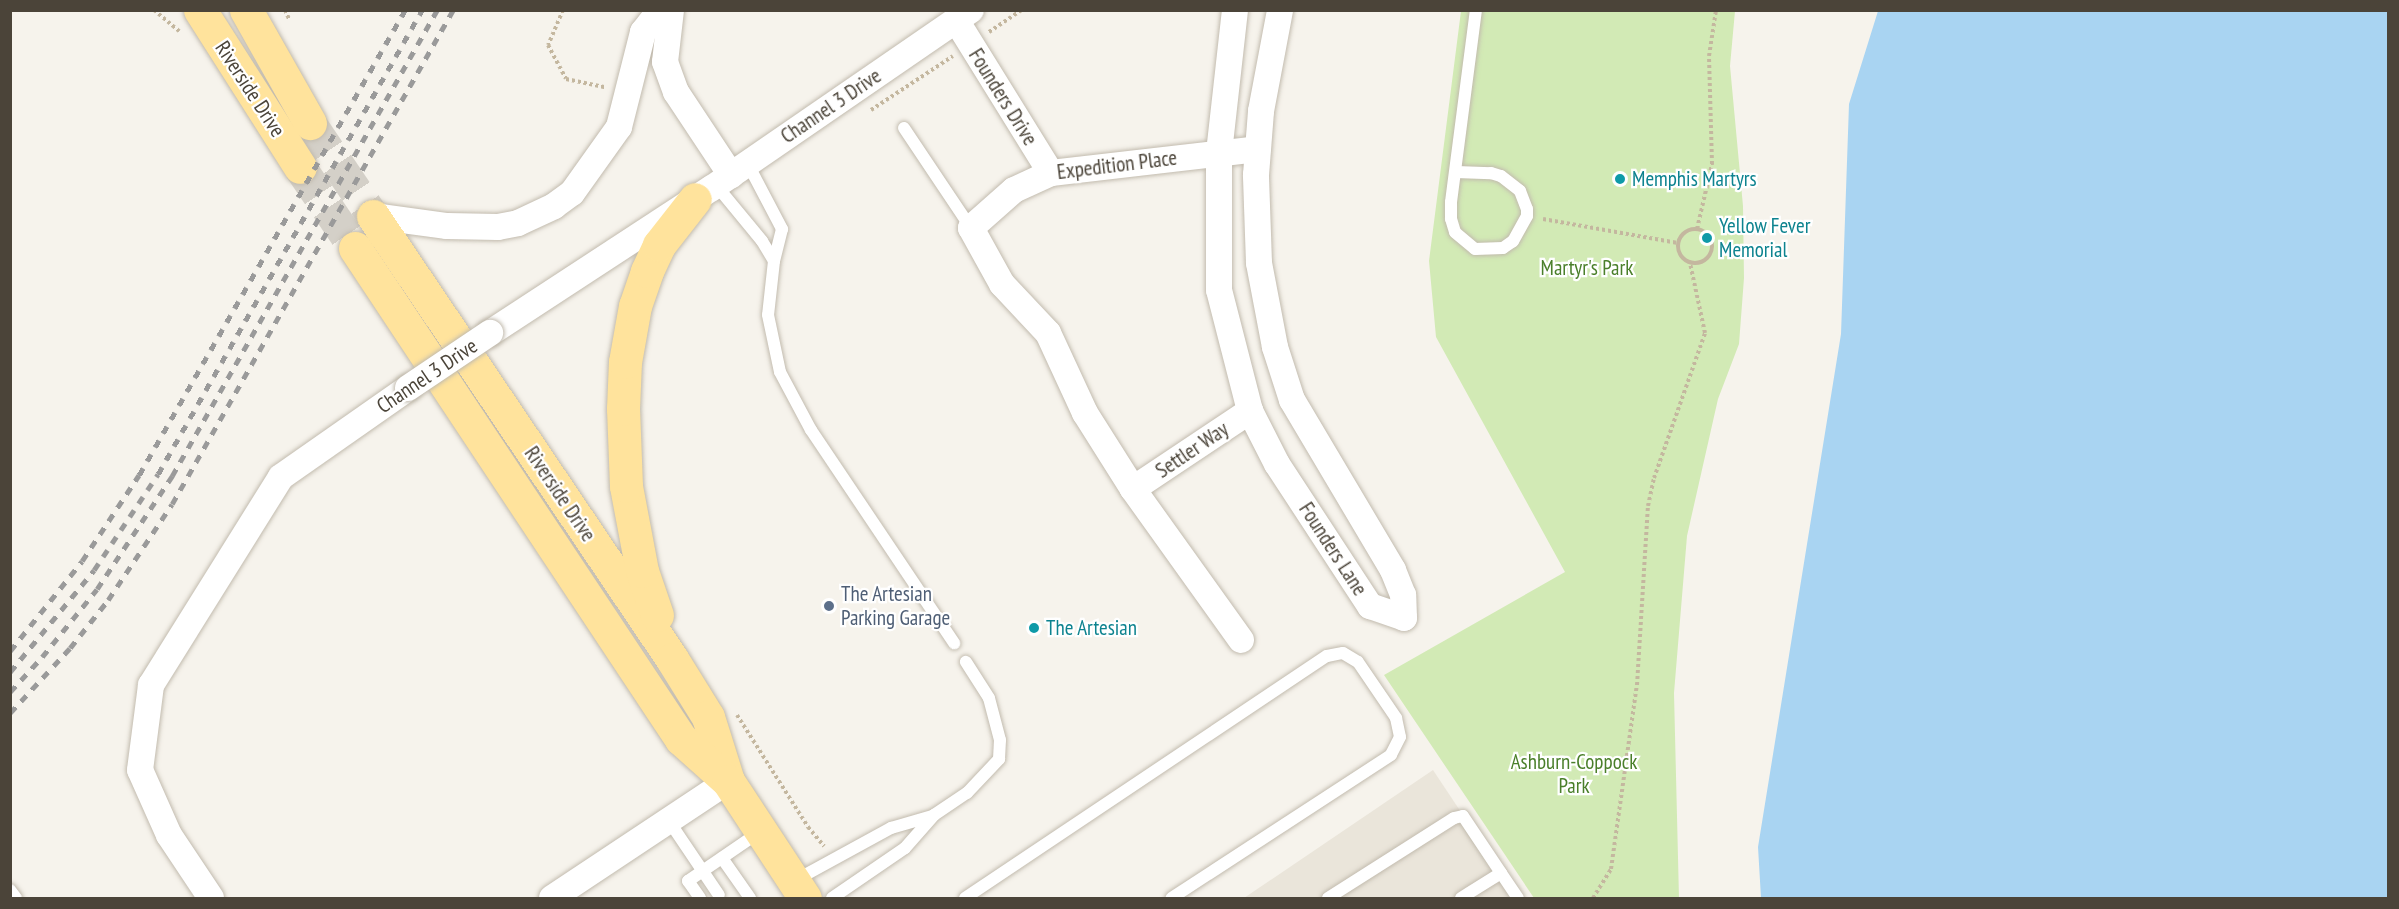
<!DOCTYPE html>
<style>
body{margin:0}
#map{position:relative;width:2399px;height:909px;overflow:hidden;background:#f6f3ec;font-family:"PT Sans Narrow",sans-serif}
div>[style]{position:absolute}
.residential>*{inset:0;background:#eae5da}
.green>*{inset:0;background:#d2eab5}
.water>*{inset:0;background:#a9d4f2}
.primary-tunnel>*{height:33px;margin-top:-16.5px;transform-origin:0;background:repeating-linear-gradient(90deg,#d4d0c8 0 33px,transparent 0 49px)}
.path>*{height:4px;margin-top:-2px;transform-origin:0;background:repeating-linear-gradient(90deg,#c4b79f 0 3px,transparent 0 6px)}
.path>.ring{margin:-2px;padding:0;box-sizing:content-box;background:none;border:4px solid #c4b79f;border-radius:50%}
.roads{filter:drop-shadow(0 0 2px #c2bbae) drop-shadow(0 0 2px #c2bbae)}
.lane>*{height:12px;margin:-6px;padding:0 6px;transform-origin:6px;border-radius:6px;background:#fff}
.street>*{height:26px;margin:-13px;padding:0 13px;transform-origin:13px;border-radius:13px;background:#fff}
.primary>*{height:33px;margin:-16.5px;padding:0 16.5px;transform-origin:16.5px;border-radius:16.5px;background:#ffe39c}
.rail>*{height:4.5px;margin-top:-2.25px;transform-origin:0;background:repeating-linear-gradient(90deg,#9a9a9a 0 8px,transparent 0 16px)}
.bridges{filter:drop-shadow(0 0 2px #c2bbae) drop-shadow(0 0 2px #c2bbae)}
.street-bridge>*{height:26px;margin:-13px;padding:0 13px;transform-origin:13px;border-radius:13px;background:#fff}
.dots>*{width:16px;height:16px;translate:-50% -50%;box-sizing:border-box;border:3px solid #fff;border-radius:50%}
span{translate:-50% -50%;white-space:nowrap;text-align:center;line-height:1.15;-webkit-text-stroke:4.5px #fff;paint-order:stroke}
.street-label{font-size:21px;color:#4b4439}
.culture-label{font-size:21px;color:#0d838f}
.left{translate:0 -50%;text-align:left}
.park-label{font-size:21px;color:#4a7f2a}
.service-label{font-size:21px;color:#4e5e75}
.frame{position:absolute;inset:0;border:12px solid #4b4439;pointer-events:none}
</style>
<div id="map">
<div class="residential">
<i style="clip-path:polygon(1433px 770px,1518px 898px,1244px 898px)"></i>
</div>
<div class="green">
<i style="clip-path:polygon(1461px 11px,1735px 11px,1730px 66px,1743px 206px,1744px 278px,1739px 344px,1718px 399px,1687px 536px,1674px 693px,1679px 898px,1534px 898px,1384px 675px,1565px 572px,1436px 337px,1429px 261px)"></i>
</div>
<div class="water">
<i style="clip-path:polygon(1878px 11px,2388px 11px,2388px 898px,1761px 898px,1758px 847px,1841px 334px,1849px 104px)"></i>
</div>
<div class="primary-tunnel">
<i style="left:310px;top:123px;width:112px;rotate:55.9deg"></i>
<i style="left:300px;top:167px;width:98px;rotate:55.8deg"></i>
</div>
<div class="path">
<i style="left:154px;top:10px;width:33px;rotate:40deg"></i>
<i style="left:285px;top:10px;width:10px;rotate:66deg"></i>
<i style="left:563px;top:10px;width:38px;rotate:113deg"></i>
<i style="left:548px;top:45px;width:38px;rotate:62deg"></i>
<i style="left:566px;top:79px;width:40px;rotate:12deg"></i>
<i style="left:989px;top:32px;width:40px;rotate:-34deg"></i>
<i style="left:871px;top:110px;width:98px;rotate:-33.4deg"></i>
<i style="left:1543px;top:219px;width:137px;rotate:10.1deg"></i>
<i style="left:1697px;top:229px;width:67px;rotate:-77deg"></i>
<i style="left:1712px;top:164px;width:108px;rotate:-91.6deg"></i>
<i style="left:1709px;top:56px;width:47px;rotate:-81.3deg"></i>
<i class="ring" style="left:1678px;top:229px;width:30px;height:30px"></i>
<i style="left:737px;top:715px;width:133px;rotate:57.6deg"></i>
<i style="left:808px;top:827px;width:25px;rotate:50deg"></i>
<i style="left:1593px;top:898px;width:34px;rotate:-58deg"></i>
<i style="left:1611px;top:869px;width:186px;rotate:-82deg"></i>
<i style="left:1637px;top:685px;width:179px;rotate:-86.5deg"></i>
<i style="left:1648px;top:506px;width:29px;rotate:-78deg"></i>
<i style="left:1654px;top:478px;width:154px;rotate:-70.6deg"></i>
<i style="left:1705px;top:333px;width:72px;rotate:-102.1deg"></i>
</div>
<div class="roads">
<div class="lane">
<i style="left:904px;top:128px;width:120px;rotate:56.2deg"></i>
<i style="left:743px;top:172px;width:8px;rotate:-14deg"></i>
<i style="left:751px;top:170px;width:67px;rotate:62.3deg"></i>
<i style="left:782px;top:229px;width:33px;rotate:104deg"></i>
<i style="left:774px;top:261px;width:54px;rotate:96.3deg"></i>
<i style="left:768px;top:315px;width:58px;rotate:78.1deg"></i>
<i style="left:780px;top:372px;width:66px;rotate:61.9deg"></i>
<i style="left:811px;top:430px;width:257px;rotate:56.1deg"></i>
<i style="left:1456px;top:172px;width:35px;rotate:2deg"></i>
<i style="left:1491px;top:173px;width:10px;rotate:17deg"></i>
<i style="left:1501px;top:176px;width:24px;rotate:38deg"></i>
<i style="left:1520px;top:191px;width:19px;rotate:69deg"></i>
<i style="left:1527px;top:209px;width:7px;rotate:90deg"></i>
<i style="left:1527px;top:216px;width:29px;rotate:119deg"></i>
<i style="left:1513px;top:241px;width:12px;rotate:145deg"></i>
<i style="left:1503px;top:248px;width:28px;rotate:178deg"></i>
<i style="left:1475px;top:249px;width:26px;rotate:-140deg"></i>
<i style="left:1455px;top:232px;width:14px;rotate:-107deg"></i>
<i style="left:1451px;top:219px;width:17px;rotate:-90deg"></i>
<i style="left:1451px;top:202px;width:194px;rotate:-82.6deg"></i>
<i style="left:724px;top:184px;width:7px;rotate:124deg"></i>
<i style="left:720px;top:190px;width:66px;rotate:50.5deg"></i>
<i style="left:762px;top:241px;width:23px;rotate:59deg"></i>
<i style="left:669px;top:821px;width:89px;rotate:56deg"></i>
<i style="left:722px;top:858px;width:49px;rotate:55deg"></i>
<i style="left:794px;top:881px;width:111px;rotate:-28.7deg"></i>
<i style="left:891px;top:828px;width:43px;rotate:-16.3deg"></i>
<i style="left:10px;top:890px;width:10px;rotate:53deg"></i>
<i style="left:700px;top:898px;width:21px;rotate:-125deg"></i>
<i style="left:688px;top:881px;width:88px;rotate:-34.4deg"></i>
<i style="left:832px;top:898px;width:88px;rotate:-34.4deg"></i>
<i style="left:905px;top:848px;width:44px;rotate:-48.7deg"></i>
<i style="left:934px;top:815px;width:40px;rotate:-34deg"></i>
<i style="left:967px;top:793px;width:47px;rotate:-46.7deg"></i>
<i style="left:999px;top:759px;width:19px;rotate:-87deg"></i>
<i style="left:1000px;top:740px;width:43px;rotate:-104.7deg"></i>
<i style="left:989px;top:698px;width:43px;rotate:-122.6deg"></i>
<i style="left:965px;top:898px;width:435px;rotate:-33.8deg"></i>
<i style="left:1327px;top:656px;width:16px;rotate:-11deg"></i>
<i style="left:1343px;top:653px;width:17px;rotate:31deg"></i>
<i style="left:1358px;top:662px;width:68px;rotate:55.8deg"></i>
<i style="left:1396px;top:718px;width:19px;rotate:78deg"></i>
<i style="left:1400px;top:737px;width:20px;rotate:117deg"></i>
<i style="left:1391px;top:755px;width:262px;rotate:146.9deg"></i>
<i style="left:1328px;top:898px;width:149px;rotate:-32.4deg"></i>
<i style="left:1454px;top:818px;width:9px;rotate:-13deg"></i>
<i style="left:1463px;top:816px;width:69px;rotate:56.3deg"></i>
<i style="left:1461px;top:898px;width:47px;rotate:-32deg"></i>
<i style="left:1501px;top:873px;width:30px;rotate:56deg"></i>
</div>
<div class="street">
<i style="left:671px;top:10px;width:52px;rotate:96.6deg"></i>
<i style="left:665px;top:62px;width:32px;rotate:70deg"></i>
<i style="left:676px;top:92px;width:100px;rotate:56.5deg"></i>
<i style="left:1235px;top:10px;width:144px;rotate:96.4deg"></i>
<i style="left:1219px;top:153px;width:137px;rotate:90deg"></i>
<i style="left:1219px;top:290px;width:125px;rotate:75.6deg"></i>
<i style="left:1250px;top:411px;width:59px;rotate:63deg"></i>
<i style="left:1277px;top:464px;width:170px;rotate:56.8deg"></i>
<i style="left:1370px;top:606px;width:36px;rotate:19deg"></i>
<i style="left:1404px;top:618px;width:23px;rotate:-92deg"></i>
<i style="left:1403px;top:595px;width:27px;rotate:-112deg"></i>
<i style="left:1393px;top:570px;width:198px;rotate:-120.7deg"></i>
<i style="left:1292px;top:400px;width:56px;rotate:-107.8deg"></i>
<i style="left:1275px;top:347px;width:86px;rotate:-100.8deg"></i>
<i style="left:1259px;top:263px;width:88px;rotate:-92deg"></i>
<i style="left:1256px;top:175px;width:64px;rotate:-85.5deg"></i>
<i style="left:1261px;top:111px;width:103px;rotate:-79.3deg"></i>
<i style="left:956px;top:20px;width:180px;rotate:58.2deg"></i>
<i style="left:373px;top:216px;width:75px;rotate:7.7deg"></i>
<i style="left:447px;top:226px;width:51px;rotate:1.1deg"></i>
<i style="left:498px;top:227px;width:20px;rotate:-11deg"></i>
<i style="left:518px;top:223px;width:40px;rotate:-25deg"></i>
<i style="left:554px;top:206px;width:22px;rotate:-36deg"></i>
<i style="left:572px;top:193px;width:81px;rotate:-54.5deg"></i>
<i style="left:619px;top:127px;width:98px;rotate:-75.8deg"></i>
<i style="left:643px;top:32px;width:28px;rotate:-52deg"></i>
<i style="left:490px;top:333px;width:265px;rotate:-33.2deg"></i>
<i style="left:712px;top:188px;width:314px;rotate:-34.5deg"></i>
<i style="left:1133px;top:489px;width:141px;rotate:-33.7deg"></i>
<i style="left:1241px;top:640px;width:186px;rotate:-125.6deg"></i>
<i style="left:1133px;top:489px;width:90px;rotate:-122.3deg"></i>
<i style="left:1085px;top:413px;width:88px;rotate:-114.8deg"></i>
<i style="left:1048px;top:333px;width:67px;rotate:-133.2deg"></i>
<i style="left:1002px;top:284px;width:64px;rotate:-119deg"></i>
<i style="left:971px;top:228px;width:57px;rotate:-41.5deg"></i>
<i style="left:1014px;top:190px;width:41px;rotate:-24.7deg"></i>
<i style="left:1051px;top:173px;width:208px;rotate:-6.6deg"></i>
<i style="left:211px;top:898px;width:76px;rotate:-123.7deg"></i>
<i style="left:169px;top:835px;width:71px;rotate:-114deg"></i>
<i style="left:140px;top:770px;width:86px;rotate:-82.6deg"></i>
<i style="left:151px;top:685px;width:245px;rotate:-58deg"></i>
<i style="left:281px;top:477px;width:155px;rotate:-35deg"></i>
<i style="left:552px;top:898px;width:211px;rotate:-33.6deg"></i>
</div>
<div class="primary">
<i style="left:200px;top:10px;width:186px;rotate:57.5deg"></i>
<i style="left:246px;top:10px;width:130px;rotate:60.5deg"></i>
<i style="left:373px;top:216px;width:534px;rotate:55.98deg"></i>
<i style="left:672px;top:659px;width:68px;rotate:58.2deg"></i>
<i style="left:708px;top:717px;width:67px;rotate:72.6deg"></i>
<i style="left:355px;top:248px;width:589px;rotate:56.42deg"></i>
<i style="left:681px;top:739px;width:63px;rotate:41.8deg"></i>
<i style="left:728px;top:781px;width:140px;rotate:56.7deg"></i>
<i style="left:657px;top:615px;width:46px;rotate:-108.8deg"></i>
<i style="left:642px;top:571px;width:86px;rotate:-100.7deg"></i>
<i style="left:626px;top:486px;width:77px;rotate:-92.2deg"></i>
<i style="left:623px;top:409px;width:47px;rotate:-87.6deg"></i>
<i style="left:625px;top:362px;width:57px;rotate:-79.9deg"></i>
<i style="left:635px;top:306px;width:37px;rotate:-71deg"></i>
<i style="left:647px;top:271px;width:29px;rotate:-65deg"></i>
<i style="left:659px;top:245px;width:58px;rotate:-52deg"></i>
</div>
</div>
<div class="rail">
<i style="left:10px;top:651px;width:115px;rotate:-51.3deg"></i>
<i style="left:82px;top:561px;width:103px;rotate:-56.5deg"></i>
<i style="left:139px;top:475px;width:536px;rotate:-60.23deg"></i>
<i style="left:10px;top:672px;width:132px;rotate:-50.5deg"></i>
<i style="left:94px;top:570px;width:115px;rotate:-56.3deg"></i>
<i style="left:158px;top:474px;width:534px;rotate:-60.36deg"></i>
<i style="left:10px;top:692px;width:47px;rotate:-47.6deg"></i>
<i style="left:42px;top:657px;width:87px;rotate:-51deg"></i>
<i style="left:97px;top:589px;width:136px;rotate:-56.4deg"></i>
<i style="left:172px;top:476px;width:536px;rotate:-60.37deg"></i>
<i style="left:10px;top:713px;width:88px;rotate:-47.3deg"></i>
<i style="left:70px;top:648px;width:61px;rotate:-51.6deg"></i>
<i style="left:108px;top:600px;width:115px;rotate:-56.3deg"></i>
<i style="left:172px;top:504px;width:568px;rotate:-60.37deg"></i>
</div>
<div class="bridges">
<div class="street-bridge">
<i style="left:408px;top:388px;width:99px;rotate:-33.9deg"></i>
</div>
</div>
<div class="dots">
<i style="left:1620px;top:179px;background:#0f9aa8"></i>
<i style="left:1707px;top:238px;background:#0f9aa8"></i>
<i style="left:829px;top:606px;background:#5c6f8a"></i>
<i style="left:1034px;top:628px;background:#0f9aa8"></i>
</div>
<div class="street-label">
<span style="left:250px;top:89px;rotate:57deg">Riverside Drive</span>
<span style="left:1003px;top:97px;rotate:58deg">Founders Drive</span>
<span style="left:831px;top:106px;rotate:-34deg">Channel 3 Drive</span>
<span style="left:1117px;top:165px;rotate:-7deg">Expedition Place</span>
<span style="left:427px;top:376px;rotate:-34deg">Channel 3 Drive</span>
<span style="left:1192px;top:450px;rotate:-34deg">Settler Way</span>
<span style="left:560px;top:494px;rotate:56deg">Riverside Drive</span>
<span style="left:1333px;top:549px;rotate:57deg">Founders Lane</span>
</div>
<div class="culture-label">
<span class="left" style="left:1632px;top:179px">Memphis Martyrs</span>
<span class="left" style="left:1719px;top:238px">Yellow Fever<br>Memorial</span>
<span class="left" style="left:1046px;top:628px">The Artesian</span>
</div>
<div class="park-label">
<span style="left:1587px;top:268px">Martyr's Park</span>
<span style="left:1574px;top:774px">Ashburn-Coppock<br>Park</span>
</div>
<div class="service-label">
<span class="left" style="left:841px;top:606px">The Artesian<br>Parking Garage</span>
</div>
<div class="frame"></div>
</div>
